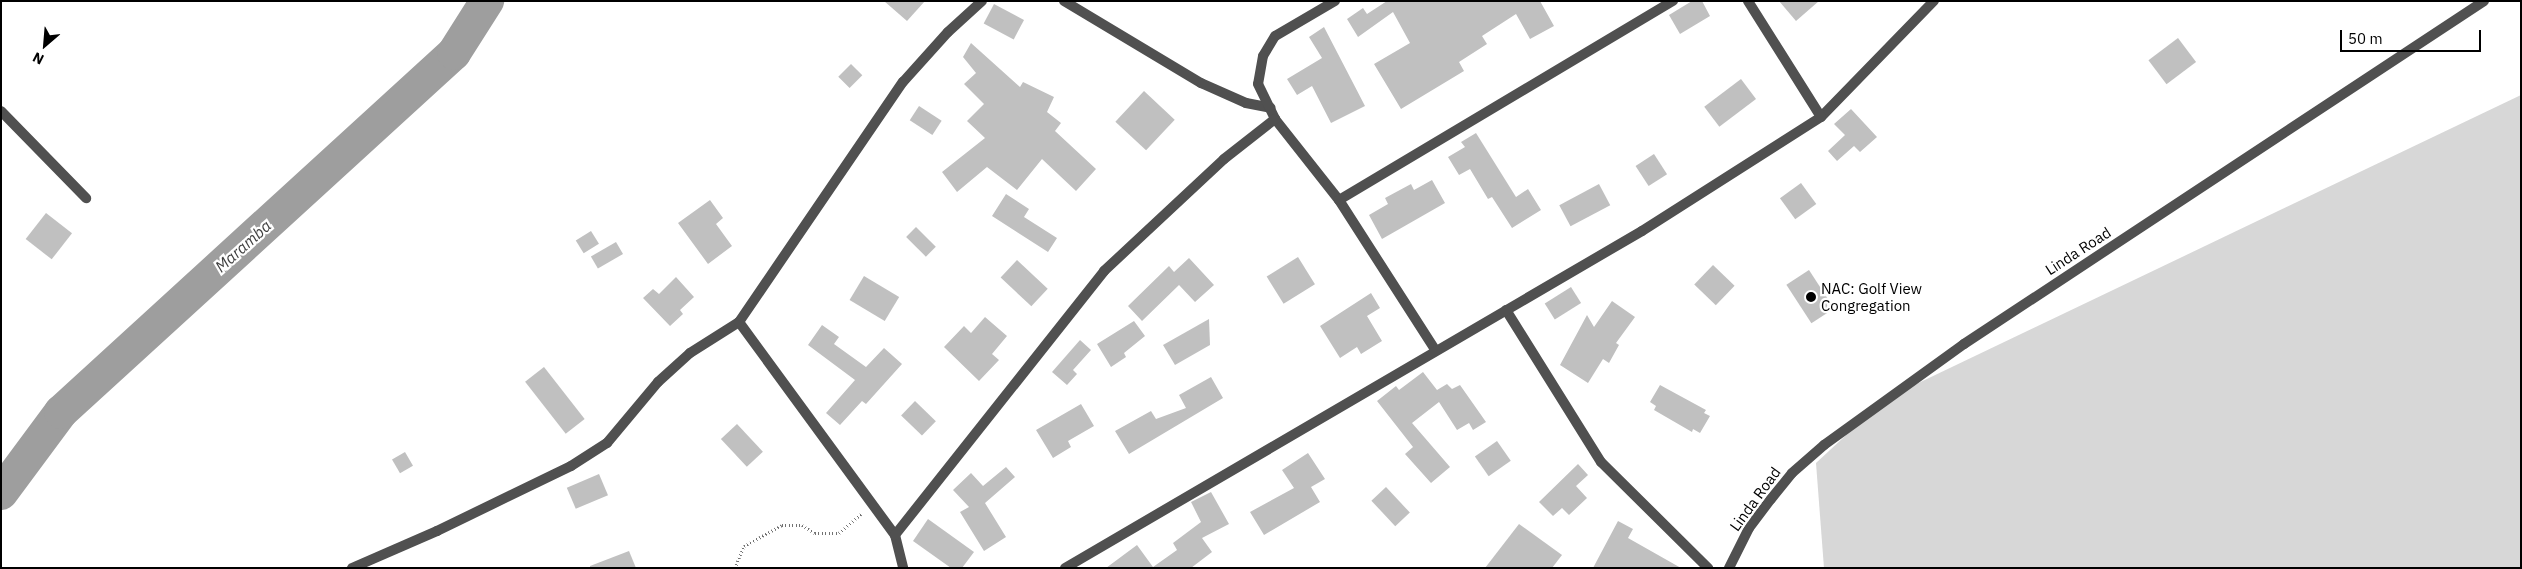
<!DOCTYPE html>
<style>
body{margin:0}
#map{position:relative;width:2522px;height:569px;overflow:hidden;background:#fff;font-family:"IBM Plex Sans",sans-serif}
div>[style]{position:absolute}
.green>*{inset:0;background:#d7d7d7}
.river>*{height:34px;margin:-17px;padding:0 17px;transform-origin:17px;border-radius:17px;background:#9e9e9e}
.building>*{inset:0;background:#c0c0c0;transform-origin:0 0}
.path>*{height:3px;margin-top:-1.5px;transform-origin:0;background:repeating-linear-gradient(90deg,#727272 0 1px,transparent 0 3.5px)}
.street>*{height:10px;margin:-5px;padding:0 5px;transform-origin:5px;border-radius:5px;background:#505050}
.dots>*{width:14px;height:14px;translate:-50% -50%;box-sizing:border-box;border:2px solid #fff;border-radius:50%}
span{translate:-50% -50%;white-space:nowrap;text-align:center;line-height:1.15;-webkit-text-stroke:4.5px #fff;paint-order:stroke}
.street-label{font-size:15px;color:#000}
.poi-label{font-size:15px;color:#000}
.left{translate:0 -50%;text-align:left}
.water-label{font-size:16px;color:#3f3f3f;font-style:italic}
.frame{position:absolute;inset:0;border:2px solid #000;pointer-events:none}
.north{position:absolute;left:20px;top:20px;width:50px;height:50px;-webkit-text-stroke:4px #fff;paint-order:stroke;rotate:207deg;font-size:14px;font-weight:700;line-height:20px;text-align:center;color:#000}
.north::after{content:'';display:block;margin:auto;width:18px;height:22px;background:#000;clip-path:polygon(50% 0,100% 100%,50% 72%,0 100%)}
.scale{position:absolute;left:2340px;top:30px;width:141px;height:22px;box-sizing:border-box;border:2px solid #000;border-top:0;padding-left:6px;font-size:15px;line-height:18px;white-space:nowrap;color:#000;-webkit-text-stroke:4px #fff;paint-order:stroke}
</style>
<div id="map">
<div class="green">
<i style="clip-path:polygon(2521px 95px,2521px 568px,1824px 568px,1816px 463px,1885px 399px)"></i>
</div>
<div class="river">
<i style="left:1px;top:493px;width:101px;rotate:-53.5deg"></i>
<i style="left:61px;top:412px;width:532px;rotate:-42.41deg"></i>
<i style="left:454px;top:53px;width:62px;rotate:-57.6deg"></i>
</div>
<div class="building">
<i style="clip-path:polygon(884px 1px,925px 1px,907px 21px)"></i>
<i style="clip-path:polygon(1387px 1px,1540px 1px,1554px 26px,1530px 39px,1516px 14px,1482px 36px,1487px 44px,1459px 62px,1464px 71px,1401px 109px,1374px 64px,1410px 43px,1393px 12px,1358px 37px,1347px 19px,1363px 8px,1367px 14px)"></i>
<i style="clip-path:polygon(1692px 1px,1702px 1px,1710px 16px,1680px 34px,1669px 15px)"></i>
<i style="clip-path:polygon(1779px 1px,1819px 1px,1796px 21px)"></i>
<i style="left:994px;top:4px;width:34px;height:22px;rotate:28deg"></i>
<i style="clip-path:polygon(1324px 27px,1365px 106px,1331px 123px,1312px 86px,1297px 95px,1287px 79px,1322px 58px,1309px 37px)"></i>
<i style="left:2178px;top:38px;width:30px;height:37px;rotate:53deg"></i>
<i style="clip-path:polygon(971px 43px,1020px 87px,1023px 82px,1054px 97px,1047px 112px,1061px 123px,1055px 131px,1096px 169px,1076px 191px,1042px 159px,1017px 190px,987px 167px,957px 192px,942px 172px,985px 138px,967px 121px,984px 104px,964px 84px,976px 73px,963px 57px)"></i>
<i style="left:851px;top:64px;width:16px;height:18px;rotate:45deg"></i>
<i style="left:1741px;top:79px;width:25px;height:46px;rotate:53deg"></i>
<i style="left:1144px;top:91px;width:42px;height:42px;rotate:43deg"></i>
<i style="left:919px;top:106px;width:27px;height:17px;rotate:33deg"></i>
<i style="clip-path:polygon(1851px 109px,1877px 137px,1860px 152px,1854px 146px,1837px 161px,1828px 151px,1845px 135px,1834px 124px)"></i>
<i style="clip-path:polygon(1476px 133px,1516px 197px,1528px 189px,1541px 210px,1512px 228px,1492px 197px,1488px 199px,1470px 169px,1459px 175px,1448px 157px,1465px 147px,1461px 142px)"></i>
<i style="left:1654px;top:154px;width:24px;height:22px;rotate:57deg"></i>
<i style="clip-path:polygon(1432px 180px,1445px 203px,1382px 239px,1369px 215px,1388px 204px,1385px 198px,1411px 184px,1414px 190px)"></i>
<i style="left:1801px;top:183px;width:26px;height:26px;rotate:54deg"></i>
<i style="left:1599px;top:184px;width:24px;height:45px;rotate:62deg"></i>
<i style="clip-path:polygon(1006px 194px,1029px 209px,1024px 217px,1057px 238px,1048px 252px,992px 216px)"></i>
<i style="clip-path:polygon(710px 200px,723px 218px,716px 224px,732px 246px,708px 264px,678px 223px)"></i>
<i style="left:46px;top:213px;width:33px;height:33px;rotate:38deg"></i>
<i style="left:916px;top:227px;width:28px;height:14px;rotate:45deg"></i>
<i style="left:591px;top:231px;width:15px;height:18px;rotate:58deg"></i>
<i style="left:616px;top:242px;width:14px;height:29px;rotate:60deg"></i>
<i style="left:1298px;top:257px;width:32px;height:37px;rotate:58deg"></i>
<i style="clip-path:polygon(1189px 258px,1214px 285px,1195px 302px,1179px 285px,1142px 321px,1128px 306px,1169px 266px,1174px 272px)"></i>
<i style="left:1017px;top:260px;width:42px;height:24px;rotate:43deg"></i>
<i style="left:1713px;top:265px;width:30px;height:27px;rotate:44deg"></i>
<i style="left:1809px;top:270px;width:46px;height:27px;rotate:57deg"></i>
<i style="left:864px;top:276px;width:41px;height:28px;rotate:31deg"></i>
<i style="clip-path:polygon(676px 277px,694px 297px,680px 310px,683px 314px,670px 326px,643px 298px,653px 289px,659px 294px)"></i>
<i style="left:1571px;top:287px;width:19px;height:31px;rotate:58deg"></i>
<i style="clip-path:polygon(1371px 293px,1380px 308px,1367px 316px,1382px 341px,1361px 354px,1357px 347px,1340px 358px,1320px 326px)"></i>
<i style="clip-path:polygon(1612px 301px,1635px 317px,1616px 343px,1619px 345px,1609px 363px,1603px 359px,1588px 383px,1560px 365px,1587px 315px,1594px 327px)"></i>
<i style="clip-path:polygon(985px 317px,1007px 336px,992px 354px,999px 360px,979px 381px,944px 347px,964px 326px,971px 333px)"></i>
<i style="clip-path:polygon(1209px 319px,1210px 345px,1175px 365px,1163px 345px)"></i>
<i style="clip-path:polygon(1134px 321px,1145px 336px,1124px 353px,1126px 357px,1111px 367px,1097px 344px)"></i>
<i style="clip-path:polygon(822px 325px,839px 337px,834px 344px,866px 367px,884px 348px,902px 364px,866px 404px,862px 401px,840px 425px,826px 413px,855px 380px,808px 345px)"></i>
<i style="clip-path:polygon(1080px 340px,1091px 350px,1073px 370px,1077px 374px,1067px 385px,1052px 372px)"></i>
<i style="left:544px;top:367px;width:66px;height:24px;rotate:52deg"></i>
<i style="clip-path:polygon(1423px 372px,1437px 390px,1447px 384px,1452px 389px,1460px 385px,1486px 422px,1473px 430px,1469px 423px,1457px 430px,1439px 402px,1412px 423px,1450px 467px,1431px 483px,1405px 454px,1413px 447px,1377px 401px,1396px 386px,1399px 390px)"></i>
<i style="clip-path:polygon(1211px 377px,1223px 398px,1129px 454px,1115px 431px,1151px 411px,1156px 419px,1186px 408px,1179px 395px)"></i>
<i style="clip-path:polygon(1660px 385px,1706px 410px,1704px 413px,1710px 416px,1700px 433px,1693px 429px,1692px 432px,1654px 410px,1656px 406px,1650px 402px)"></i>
<i style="left:915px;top:401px;width:29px;height:20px;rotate:44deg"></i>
<i style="clip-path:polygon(1081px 404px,1094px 426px,1068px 441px,1071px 447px,1053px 458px,1036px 430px)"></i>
<i style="left:737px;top:424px;width:38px;height:22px;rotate:47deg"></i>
<i style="left:1497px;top:441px;width:24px;height:27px;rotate:55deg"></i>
<i style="left:405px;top:452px;width:16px;height:15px;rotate:60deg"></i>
<i style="clip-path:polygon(1308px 453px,1325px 479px,1311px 487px,1320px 502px,1264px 535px,1250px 512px,1294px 488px,1282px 470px)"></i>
<i style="clip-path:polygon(1578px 464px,1588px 475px,1576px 486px,1587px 498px,1569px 515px,1562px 508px,1553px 516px,1539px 502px)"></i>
<i style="clip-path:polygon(1006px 467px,1015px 477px,985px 503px,1006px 537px,984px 551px,960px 512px,969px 507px,953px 490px,971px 473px,983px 486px)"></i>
<i style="left:599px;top:474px;width:23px;height:35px;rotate:67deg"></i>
<i style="left:1386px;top:487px;width:35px;height:20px;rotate:47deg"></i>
<i style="clip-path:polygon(1211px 492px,1229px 524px,1202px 538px,1212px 552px,1191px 568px,1106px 568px,1137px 545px,1153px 567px,1177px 550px,1173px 543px,1201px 522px,1191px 502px)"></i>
<i style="clip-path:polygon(928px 519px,974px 552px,962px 568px,951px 568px,913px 541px)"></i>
<i style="clip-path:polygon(1618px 521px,1633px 529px,1628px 538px,1681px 568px,1593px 568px)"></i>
<i style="clip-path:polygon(1519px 524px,1562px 555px,1552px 568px,1485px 568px)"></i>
<i style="clip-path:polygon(629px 551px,636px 568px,590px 568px,590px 566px)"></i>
</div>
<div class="path">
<i style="left:735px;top:568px;width:24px;rotate:-68deg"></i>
<i style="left:744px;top:546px;width:43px;rotate:-28.9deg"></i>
<i style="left:782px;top:525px;width:20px"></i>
<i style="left:802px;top:525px;width:15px;rotate:32deg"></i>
<i style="left:815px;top:533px;width:24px"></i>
<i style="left:839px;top:533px;width:30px;rotate:-41deg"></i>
</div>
<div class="street">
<i style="left:1064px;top:1px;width:160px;rotate:30.9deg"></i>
<i style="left:1201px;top:83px;width:49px;rotate:24deg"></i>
<i style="left:1246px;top:103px;width:25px;rotate:11deg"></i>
<i style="left:1335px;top:1px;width:69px;rotate:149.7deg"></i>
<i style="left:1275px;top:36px;width:23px;rotate:121deg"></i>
<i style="left:1263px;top:56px;width:28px;rotate:100deg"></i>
<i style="left:1258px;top:84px;width:39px;rotate:64deg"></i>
<i style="left:1275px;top:119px;width:103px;rotate:51.7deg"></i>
<i style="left:1339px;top:200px;width:179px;rotate:57.3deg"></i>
<i style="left:1px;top:111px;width:122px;rotate:45.7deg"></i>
<i style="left:1821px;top:117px;width:162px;rotate:-45.8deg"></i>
<i style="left:1339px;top:200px;width:389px;rotate:-30.8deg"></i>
<i style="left:1506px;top:310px;width:179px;rotate:58deg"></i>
<i style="left:1601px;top:462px;width:151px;rotate:44.7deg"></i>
<i style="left:739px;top:322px;width:264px;rotate:53.8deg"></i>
<i style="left:895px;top:535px;width:34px;rotate:76deg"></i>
<i style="left:895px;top:535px;width:337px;rotate:-51.6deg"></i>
<i style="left:1104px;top:271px;width:164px;rotate:-43deg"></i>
<i style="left:1224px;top:159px;width:65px;rotate:-38.1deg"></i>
<i style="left:352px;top:568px;width:93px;rotate:-23.5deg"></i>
<i style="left:437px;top:531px;width:149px;rotate:-25.9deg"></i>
<i style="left:571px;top:466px;width:43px;rotate:-32.6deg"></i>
<i style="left:607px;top:443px;width:80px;rotate:-50.1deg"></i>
<i style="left:658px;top:382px;width:43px;rotate:-42.2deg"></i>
<i style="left:690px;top:353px;width:58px;rotate:-32.3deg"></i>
<i style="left:739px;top:322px;width:291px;rotate:-55.7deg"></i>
<i style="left:903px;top:82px;width:67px;rotate:-48deg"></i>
<i style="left:948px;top:32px;width:46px;rotate:-42.4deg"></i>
<i style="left:1065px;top:568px;width:668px;rotate:-30.29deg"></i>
<i style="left:1642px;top:231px;width:212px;rotate:-32.5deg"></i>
<i style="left:1821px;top:117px;width:137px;rotate:-122.2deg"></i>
<i style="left:1729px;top:568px;width:45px;rotate:-63.4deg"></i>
<i style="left:1749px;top:528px;width:36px;rotate:-53deg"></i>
<i style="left:1771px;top:499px;width:33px;rotate:-51deg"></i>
<i style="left:1792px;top:473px;width:43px;rotate:-41.2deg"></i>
<i style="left:1824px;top:445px;width:173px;rotate:-35.8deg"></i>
<i style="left:1964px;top:344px;width:623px;rotate:-33.41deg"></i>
</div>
<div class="dots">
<i style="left:1811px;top:297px;background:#000"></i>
</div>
<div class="street-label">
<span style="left:2078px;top:251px;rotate:-33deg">Linda Road</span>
<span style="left:1755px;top:499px;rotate:-54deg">Linda Road</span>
</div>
<div class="poi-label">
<span class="left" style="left:1821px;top:297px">NAC: Golf View<br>Congregation</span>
</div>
<div class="water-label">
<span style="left:243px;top:246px;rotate:-42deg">Maramba</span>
</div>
<div class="frame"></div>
<div class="north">N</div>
<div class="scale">50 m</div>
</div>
